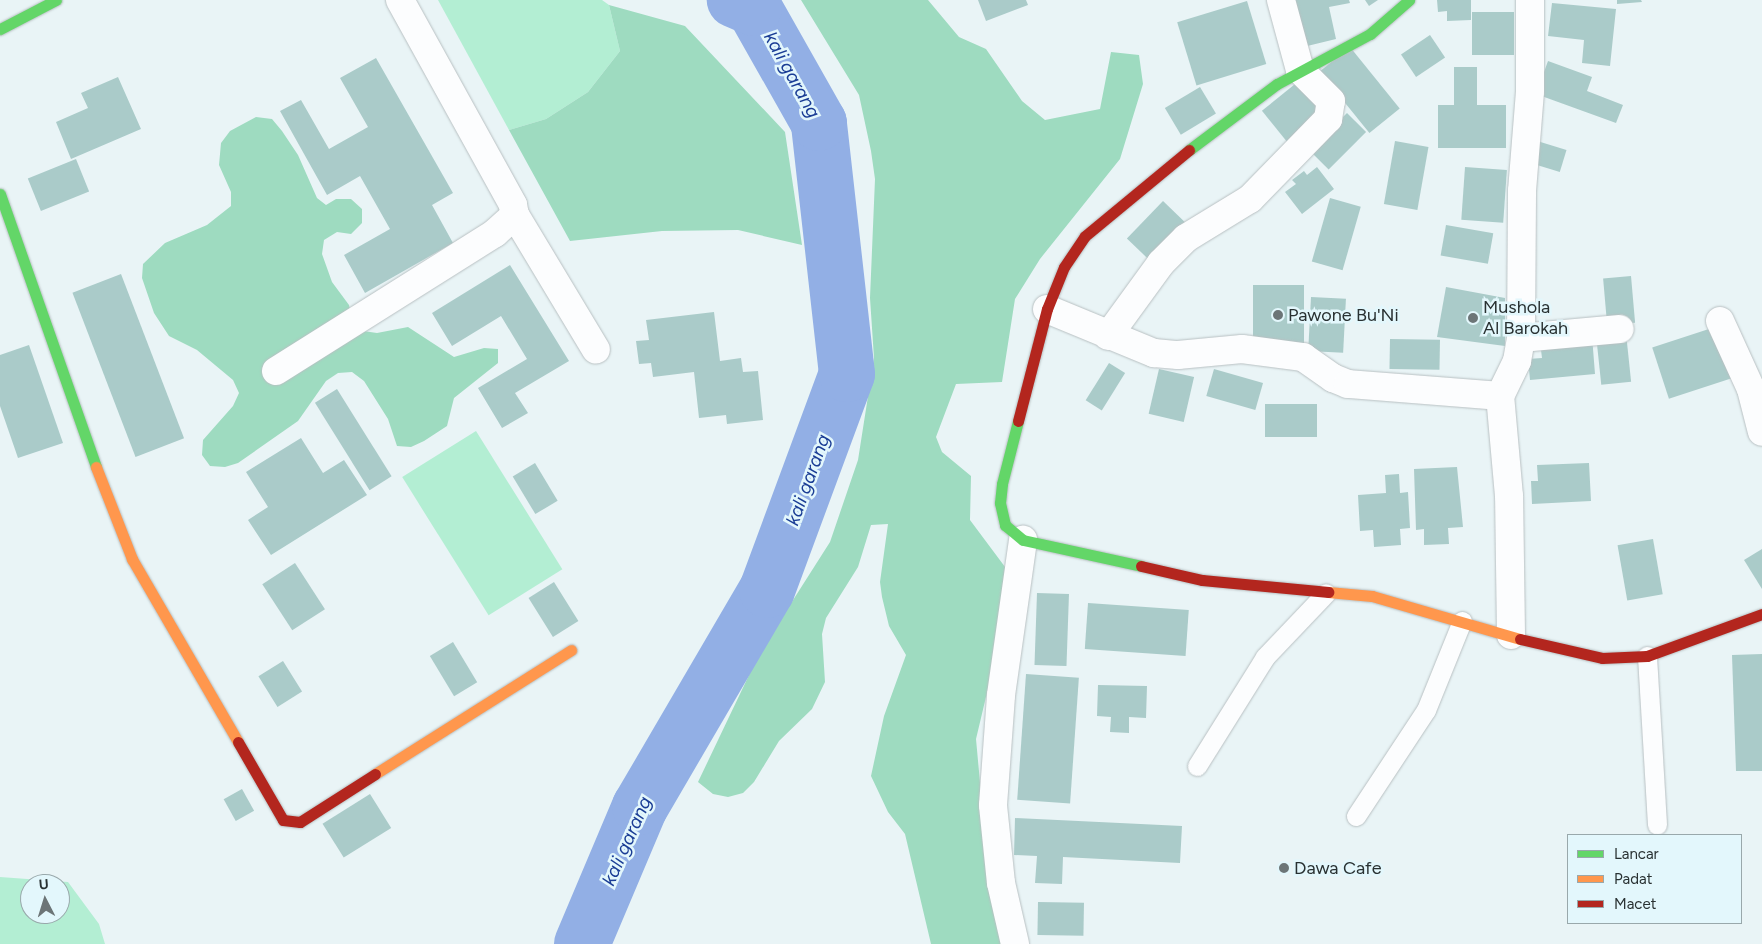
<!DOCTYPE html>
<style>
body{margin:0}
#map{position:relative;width:1762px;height:944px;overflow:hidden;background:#e9f4f6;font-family:Figtree,sans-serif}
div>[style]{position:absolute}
.green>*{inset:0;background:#b3eed3;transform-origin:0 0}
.forest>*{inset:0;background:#9edbc0}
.river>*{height:56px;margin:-28px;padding:0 28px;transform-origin:28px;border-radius:28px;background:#92afe5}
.building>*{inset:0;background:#aacbc9;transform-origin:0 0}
.roads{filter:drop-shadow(0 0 1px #b8c0c2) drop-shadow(0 0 1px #b8c0c2)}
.lane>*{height:19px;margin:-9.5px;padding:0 9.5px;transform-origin:9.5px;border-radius:9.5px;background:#fcfdfe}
.street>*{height:28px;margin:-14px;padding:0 14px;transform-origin:14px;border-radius:14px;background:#fcfdfe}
.fast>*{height:11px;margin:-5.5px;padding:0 5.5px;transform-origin:5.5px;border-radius:5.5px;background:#63d668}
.slow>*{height:11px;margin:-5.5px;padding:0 5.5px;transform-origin:5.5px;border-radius:5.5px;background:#ff974d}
.jam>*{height:11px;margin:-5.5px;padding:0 5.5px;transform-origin:5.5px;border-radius:5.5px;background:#b3261e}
.dots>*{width:14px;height:14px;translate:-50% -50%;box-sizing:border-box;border:2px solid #e3f7fc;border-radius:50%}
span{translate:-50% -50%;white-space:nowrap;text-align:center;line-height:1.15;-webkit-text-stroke:5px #e3f7fc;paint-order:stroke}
.poi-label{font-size:18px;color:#293132}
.left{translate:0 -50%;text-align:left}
.water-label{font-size:19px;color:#1a3d95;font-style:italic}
.legend{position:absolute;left:1567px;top:834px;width:175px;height:90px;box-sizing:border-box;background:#e3f7fc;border:1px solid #99a8ab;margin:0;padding:6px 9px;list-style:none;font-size:15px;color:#293132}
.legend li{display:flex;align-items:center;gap:10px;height:25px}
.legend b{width:25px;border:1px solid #99a8ab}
.north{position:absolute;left:20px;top:874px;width:50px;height:50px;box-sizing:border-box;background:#e3f7fc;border:1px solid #99a8ab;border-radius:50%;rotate:355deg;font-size:14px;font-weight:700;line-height:20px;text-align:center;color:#293132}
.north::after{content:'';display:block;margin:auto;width:18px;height:22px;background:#6c7577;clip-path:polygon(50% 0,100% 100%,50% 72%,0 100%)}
</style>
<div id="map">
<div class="green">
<i style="clip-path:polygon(438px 0,602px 0,609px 5px,620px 51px,588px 92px,546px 119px,509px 130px)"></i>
<i style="left:476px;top:431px;width:163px;height:87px;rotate:58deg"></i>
<i style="clip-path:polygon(evenodd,0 877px,68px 882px,99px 924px,105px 944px,0 944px,0 877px,30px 884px,60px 884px,60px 914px,30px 914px,30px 884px)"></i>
</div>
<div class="forest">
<i style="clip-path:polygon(801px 0,928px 0,959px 37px,986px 49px,1022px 101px,1045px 120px,1100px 109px,1111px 52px,1139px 55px,1143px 84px,1120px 159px,1040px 259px,1015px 299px,1002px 382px,956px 384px,936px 437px,942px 452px,971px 476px,970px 520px,1014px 579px,976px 739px,989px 880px,1008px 944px,931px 944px,905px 834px,888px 812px,871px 776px,884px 716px,906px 655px,889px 626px,882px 597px,880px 582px,888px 524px,871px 525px,858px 567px,826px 618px,822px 634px,825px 682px,812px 709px,779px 741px,754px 782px,743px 793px,728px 797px,713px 794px,698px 782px,760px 652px,830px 542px,858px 460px,874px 358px,870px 298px,875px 179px,871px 151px,859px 95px)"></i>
<i style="clip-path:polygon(609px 5px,685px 26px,785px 132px,802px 245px,738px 230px,662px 231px,570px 241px,509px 130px,546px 119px,588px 92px,620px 51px)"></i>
<i style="clip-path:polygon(256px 117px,272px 119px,282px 131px,298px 155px,317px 198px,326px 205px,336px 199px,351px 199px,362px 209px,362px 223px,351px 234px,337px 232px,324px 240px,322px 254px,332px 282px,349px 305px,352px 320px,363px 331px,377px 333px,408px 327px,454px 357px,484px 348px,498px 349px,498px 363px,454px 398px,447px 426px,424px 441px,411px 447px,397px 446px,388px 419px,364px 381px,352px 372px,338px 373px,326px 381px,298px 421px,238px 463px,225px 467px,210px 466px,202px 455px,203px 440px,233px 406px,239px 393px,233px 380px,197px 350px,169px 336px,154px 313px,142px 278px,143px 264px,165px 243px,207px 225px,231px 206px,231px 192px,219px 165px,221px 143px,230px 131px)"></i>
</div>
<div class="river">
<i style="left:582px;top:944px;width:149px;rotate:-67.1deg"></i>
<i style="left:640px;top:807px;width:251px;rotate:-59.7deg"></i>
<i style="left:767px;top:590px;width:230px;rotate:-69.7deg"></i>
<i style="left:847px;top:374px;width:253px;rotate:-96.4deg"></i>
<i style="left:819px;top:123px;width:132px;rotate:-119.5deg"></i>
<i style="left:754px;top:8px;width:21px;rotate:-157deg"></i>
</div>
<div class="building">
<i style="clip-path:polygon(978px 0,1026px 0,1028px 5px,986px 21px)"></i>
<i style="clip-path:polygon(1288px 0,1349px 0,1350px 3px,1329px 7px,1336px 39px,1299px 48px)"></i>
<i style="clip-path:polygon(1365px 0,1378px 0,1369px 6px)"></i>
<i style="clip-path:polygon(1437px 0,1471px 0,1471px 20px,1447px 21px,1447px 11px,1438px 12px)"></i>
<i style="clip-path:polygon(1617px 0,1641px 0,1642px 2px,1617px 4px)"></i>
<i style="left:1247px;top:1px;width:66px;height:73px;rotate:73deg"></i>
<i style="clip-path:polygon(1552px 3px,1616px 9px,1610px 66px,1582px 63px,1584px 40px,1548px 36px)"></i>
<i style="left:1514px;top:12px;width:43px;height:42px;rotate:90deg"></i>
<i style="left:1430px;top:35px;width:27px;height:35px;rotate:56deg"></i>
<i style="left:1350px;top:47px;width:79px;height:39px;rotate:51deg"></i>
<i style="clip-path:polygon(376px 58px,453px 193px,432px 205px,453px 243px,365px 293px,344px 255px,390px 229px,360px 176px,327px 195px,280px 111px,301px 100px,329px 149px,368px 127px,340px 78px)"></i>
<i style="clip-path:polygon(1548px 61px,1592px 77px,1587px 91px,1623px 105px,1616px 123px,1536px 94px)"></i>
<i style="clip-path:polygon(1454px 67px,1477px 67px,1477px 105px,1506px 105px,1506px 148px,1438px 148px,1438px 105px,1454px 105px)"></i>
<i style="clip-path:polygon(118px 77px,141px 129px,71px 159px,56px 122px,88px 108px,81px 93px)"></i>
<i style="left:1300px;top:80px;width:43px;height:49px;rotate:51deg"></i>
<i style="left:1200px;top:87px;width:31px;height:41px;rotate:59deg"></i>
<i style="left:1347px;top:113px;width:27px;height:53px;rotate:45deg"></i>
<i style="left:1534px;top:140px;width:34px;height:23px;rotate:17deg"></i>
<i style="left:1395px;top:141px;width:34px;height:64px;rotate:10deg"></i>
<i style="left:76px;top:159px;width:35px;height:52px;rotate:68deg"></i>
<i style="clip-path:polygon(1317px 167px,1334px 189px,1302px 214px,1285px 192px,1296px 184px,1292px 180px,1304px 171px,1307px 175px)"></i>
<i style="left:1465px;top:167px;width:42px;height:53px;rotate:4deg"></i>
<i style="left:1330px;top:198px;width:32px;height:66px;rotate:16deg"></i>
<i style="left:1163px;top:201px;width:36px;height:52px;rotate:44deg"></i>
<i style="left:1446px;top:225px;width:48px;height:31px;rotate:10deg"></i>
<i style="clip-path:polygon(510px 265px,569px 361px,515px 393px,528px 413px,502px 428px,478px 388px,527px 359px,501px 316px,452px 346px,432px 313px)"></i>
<i style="left:121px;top:274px;width:176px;height:52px;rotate:69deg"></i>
<i style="left:1631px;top:276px;width:47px;height:28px;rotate:85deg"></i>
<i style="left:1253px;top:285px;width:51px;height:60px"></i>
<i style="clip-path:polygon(1446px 287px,1505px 298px,1505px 346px,1437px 337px)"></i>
<i style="left:1311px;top:297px;width:35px;height:54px;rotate:3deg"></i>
<i style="clip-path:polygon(714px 312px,720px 361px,741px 358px,743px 372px,758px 371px,763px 420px,727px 424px,726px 415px,699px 418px,694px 372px,653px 377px,651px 363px,639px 364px,636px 341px,649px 340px,646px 320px)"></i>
<i style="left:1715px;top:327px;width:54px;height:66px;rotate:72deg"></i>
<i style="left:1626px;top:333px;width:49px;height:30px;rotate:84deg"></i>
<i style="clip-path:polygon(1592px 336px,1595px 374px,1530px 380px,1528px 359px,1542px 358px,1540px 342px)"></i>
<i style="left:1390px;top:339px;width:50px;height:30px;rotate:1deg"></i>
<i style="clip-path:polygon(29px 345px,63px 443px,18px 458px,0 406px,0 355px)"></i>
<i style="left:1109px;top:363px;width:19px;height:44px;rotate:32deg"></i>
<i style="left:1159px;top:369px;width:36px;height:46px;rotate:13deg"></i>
<i style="left:1214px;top:369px;width:51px;height:28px;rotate:16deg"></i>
<i style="left:337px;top:389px;width:103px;height:26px;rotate:58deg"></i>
<i style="left:1265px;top:404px;width:52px;height:33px"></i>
<i style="clip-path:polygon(301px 438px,323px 473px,344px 460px,367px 495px,271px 555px,248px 520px,268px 507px,246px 472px)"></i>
<i style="left:535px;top:463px;width:44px;height:26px;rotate:59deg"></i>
<i style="clip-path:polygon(1589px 463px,1591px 501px,1532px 504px,1531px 481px,1538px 481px,1537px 465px)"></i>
<i style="clip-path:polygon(1457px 467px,1463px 527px,1448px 528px,1449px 544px,1424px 545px,1424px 529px,1416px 530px,1414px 469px)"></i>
<i style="clip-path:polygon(1399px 474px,1400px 493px,1408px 492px,1410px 528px,1400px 529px,1401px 545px,1374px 547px,1373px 530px,1360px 531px,1358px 495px,1386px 493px,1385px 475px)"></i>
<i style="left:1653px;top:539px;width:56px;height:36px;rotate:80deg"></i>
<i style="clip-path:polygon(1762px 549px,1762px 589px,1744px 560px)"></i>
<i style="left:295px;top:563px;width:55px;height:39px;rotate:57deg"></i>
<i style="left:554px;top:582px;width:46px;height:30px;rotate:58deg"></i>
<i style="left:1037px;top:593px;width:32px;height:72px;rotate:2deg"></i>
<i style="left:1088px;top:603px;width:101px;height:46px;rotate:4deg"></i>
<i style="left:453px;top:642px;width:47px;height:27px;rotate:59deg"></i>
<i style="clip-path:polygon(1762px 654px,1762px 771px,1736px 771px,1732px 655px)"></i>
<i style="left:283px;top:661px;width:36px;height:29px;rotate:58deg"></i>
<i style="left:1026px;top:674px;width:53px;height:126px;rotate:4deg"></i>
<i style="clip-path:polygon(1098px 685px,1147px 686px,1146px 718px,1129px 717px,1129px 733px,1110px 732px,1111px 717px,1097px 716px)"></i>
<i style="left:242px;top:789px;width:25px;height:21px;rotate:61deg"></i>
<i style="left:370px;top:794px;width:40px;height:56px;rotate:58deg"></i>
<i style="clip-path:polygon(1015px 818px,1182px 826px,1180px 863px,1063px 857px,1062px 884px,1035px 883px,1037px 856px,1014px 855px)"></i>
<i style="left:1038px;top:902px;width:46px;height:33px;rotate:1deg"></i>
</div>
<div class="roads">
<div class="lane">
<i style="left:1647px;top:656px;width:169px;rotate:86.6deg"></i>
<i style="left:1197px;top:766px;width:128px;rotate:-58deg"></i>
<i style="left:1265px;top:657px;width:88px;rotate:-46.4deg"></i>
<i style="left:1356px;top:816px;width:127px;rotate:-56.6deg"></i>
<i style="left:1426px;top:710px;width:96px;rotate:-68deg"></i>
</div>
<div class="street">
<i style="left:400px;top:0;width:234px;rotate:61.1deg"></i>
<i style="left:513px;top:205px;width:10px;rotate:79deg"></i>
<i style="left:515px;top:215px;width:157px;rotate:59deg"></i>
<i style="left:1047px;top:309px;width:116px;rotate:22.4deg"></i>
<i style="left:1154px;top:353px;width:24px;rotate:5deg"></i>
<i style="left:1178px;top:355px;width:64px;rotate:-5.4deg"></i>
<i style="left:1242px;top:349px;width:62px;rotate:7.5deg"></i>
<i style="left:1303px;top:357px;width:37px;rotate:35deg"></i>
<i style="left:1333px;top:378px;width:16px;rotate:22deg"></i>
<i style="left:1348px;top:384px;width:152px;rotate:4.5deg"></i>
<i style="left:1720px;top:321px;width:75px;rotate:65.5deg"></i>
<i style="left:1751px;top:389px;width:44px;rotate:75.7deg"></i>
<i style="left:1108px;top:336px;width:90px;rotate:-54deg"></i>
<i style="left:1161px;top:263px;width:35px;rotate:-45deg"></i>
<i style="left:1186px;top:238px;width:75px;rotate:-31.4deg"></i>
<i style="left:1250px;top:199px;width:112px;rotate:-45.7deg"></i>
<i style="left:1328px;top:119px;width:18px;rotate:-81deg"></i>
<i style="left:1331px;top:101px;width:44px;rotate:-135deg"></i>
<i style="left:1300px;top:70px;width:73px;rotate:-105.2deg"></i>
<i style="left:1521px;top:338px;width:99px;rotate:-5.2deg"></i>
<i style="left:276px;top:371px;width:259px;rotate:-32.2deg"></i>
<i style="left:495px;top:233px;width:27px;rotate:-42deg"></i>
<i style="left:1511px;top:635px;width:139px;rotate:-90.8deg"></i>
<i style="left:1509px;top:496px;width:100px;rotate:-95.1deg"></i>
<i style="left:1500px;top:396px;width:39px;rotate:-64deg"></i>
<i style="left:1517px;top:361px;width:23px;rotate:-80deg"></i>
<i style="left:1521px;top:338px;width:147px;rotate:-89.6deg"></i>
<i style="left:1522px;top:191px;width:100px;rotate:-85.4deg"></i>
<i style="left:1530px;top:91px;width:91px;rotate:-90deg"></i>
<i style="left:1015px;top:944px;width:63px;rotate:-102.9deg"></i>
<i style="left:1001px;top:883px;width:78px;rotate:-95.9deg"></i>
<i style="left:993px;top:805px;width:110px;rotate:-85.8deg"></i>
<i style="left:1001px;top:695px;width:157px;rotate:-81.9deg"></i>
</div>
<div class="fast">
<i style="left:0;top:29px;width:63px;rotate:-27.4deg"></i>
<i style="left:1189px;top:150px;width:110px;rotate:-36.9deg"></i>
<i style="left:1277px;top:84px;width:106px;rotate:-28.3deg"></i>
<i style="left:1370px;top:34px;width:52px;rotate:-41.1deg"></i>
<i style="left:0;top:194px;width:289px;rotate:70.6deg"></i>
<i style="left:1018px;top:421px;width:65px;rotate:104.3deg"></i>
<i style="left:1002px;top:484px;width:19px;rotate:96deg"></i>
<i style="left:1000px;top:503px;width:23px;rotate:77deg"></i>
<i style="left:1005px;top:525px;width:23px;rotate:40deg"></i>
<i style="left:1023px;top:540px;width:121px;rotate:12.4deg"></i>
</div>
<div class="slow">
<i style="left:96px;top:467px;width:99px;rotate:68.6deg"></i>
<i style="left:132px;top:559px;width:211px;rotate:59.9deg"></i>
<i style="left:1328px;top:592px;width:44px;rotate:5.2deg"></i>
<i style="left:1372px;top:596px;width:154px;rotate:16.2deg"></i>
<i style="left:375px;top:774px;width:232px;rotate:-32.3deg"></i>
</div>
<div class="jam">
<i style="left:1018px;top:421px;width:116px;rotate:-75.5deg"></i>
<i style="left:1047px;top:309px;width:45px;rotate:-68deg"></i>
<i style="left:1064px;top:267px;width:37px;rotate:-56deg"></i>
<i style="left:1085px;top:236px;width:135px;rotate:-39.6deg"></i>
<i style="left:1141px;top:566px;width:63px;rotate:12.9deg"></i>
<i style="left:1202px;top:580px;width:127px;rotate:5.4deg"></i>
<i style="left:1520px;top:639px;width:84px;rotate:13deg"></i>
<i style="left:1602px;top:658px;width:45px;rotate:-2.5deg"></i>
<i style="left:1647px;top:656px;width:122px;rotate:-20.1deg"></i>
<i style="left:238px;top:742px;width:90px;rotate:60deg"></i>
<i style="left:283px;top:820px;width:17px;rotate:7deg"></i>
<i style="left:300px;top:822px;width:89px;rotate:-32.6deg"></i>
</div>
</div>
<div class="dots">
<i style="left:1278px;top:315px;background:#6c7577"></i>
<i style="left:1473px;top:318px;background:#6c7577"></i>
<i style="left:1284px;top:868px;background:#6c7577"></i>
</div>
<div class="poi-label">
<span class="left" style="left:1483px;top:318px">Mushola<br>Al Barokah</span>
<span class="left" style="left:1288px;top:315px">Pawone Bu'Ni</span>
<span class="left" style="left:1294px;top:868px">Dawa Cafe</span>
</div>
<div class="water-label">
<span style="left:792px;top:75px;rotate:61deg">kali garang</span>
<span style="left:808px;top:480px;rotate:-70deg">kali garang</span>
<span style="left:627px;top:841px;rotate:-66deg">kali garang</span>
</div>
<ul class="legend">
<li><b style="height:6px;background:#63d668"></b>Lancar</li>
<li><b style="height:6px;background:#ff974d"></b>Padat</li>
<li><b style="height:6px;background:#b3261e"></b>Macet</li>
</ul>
<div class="north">U</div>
</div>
